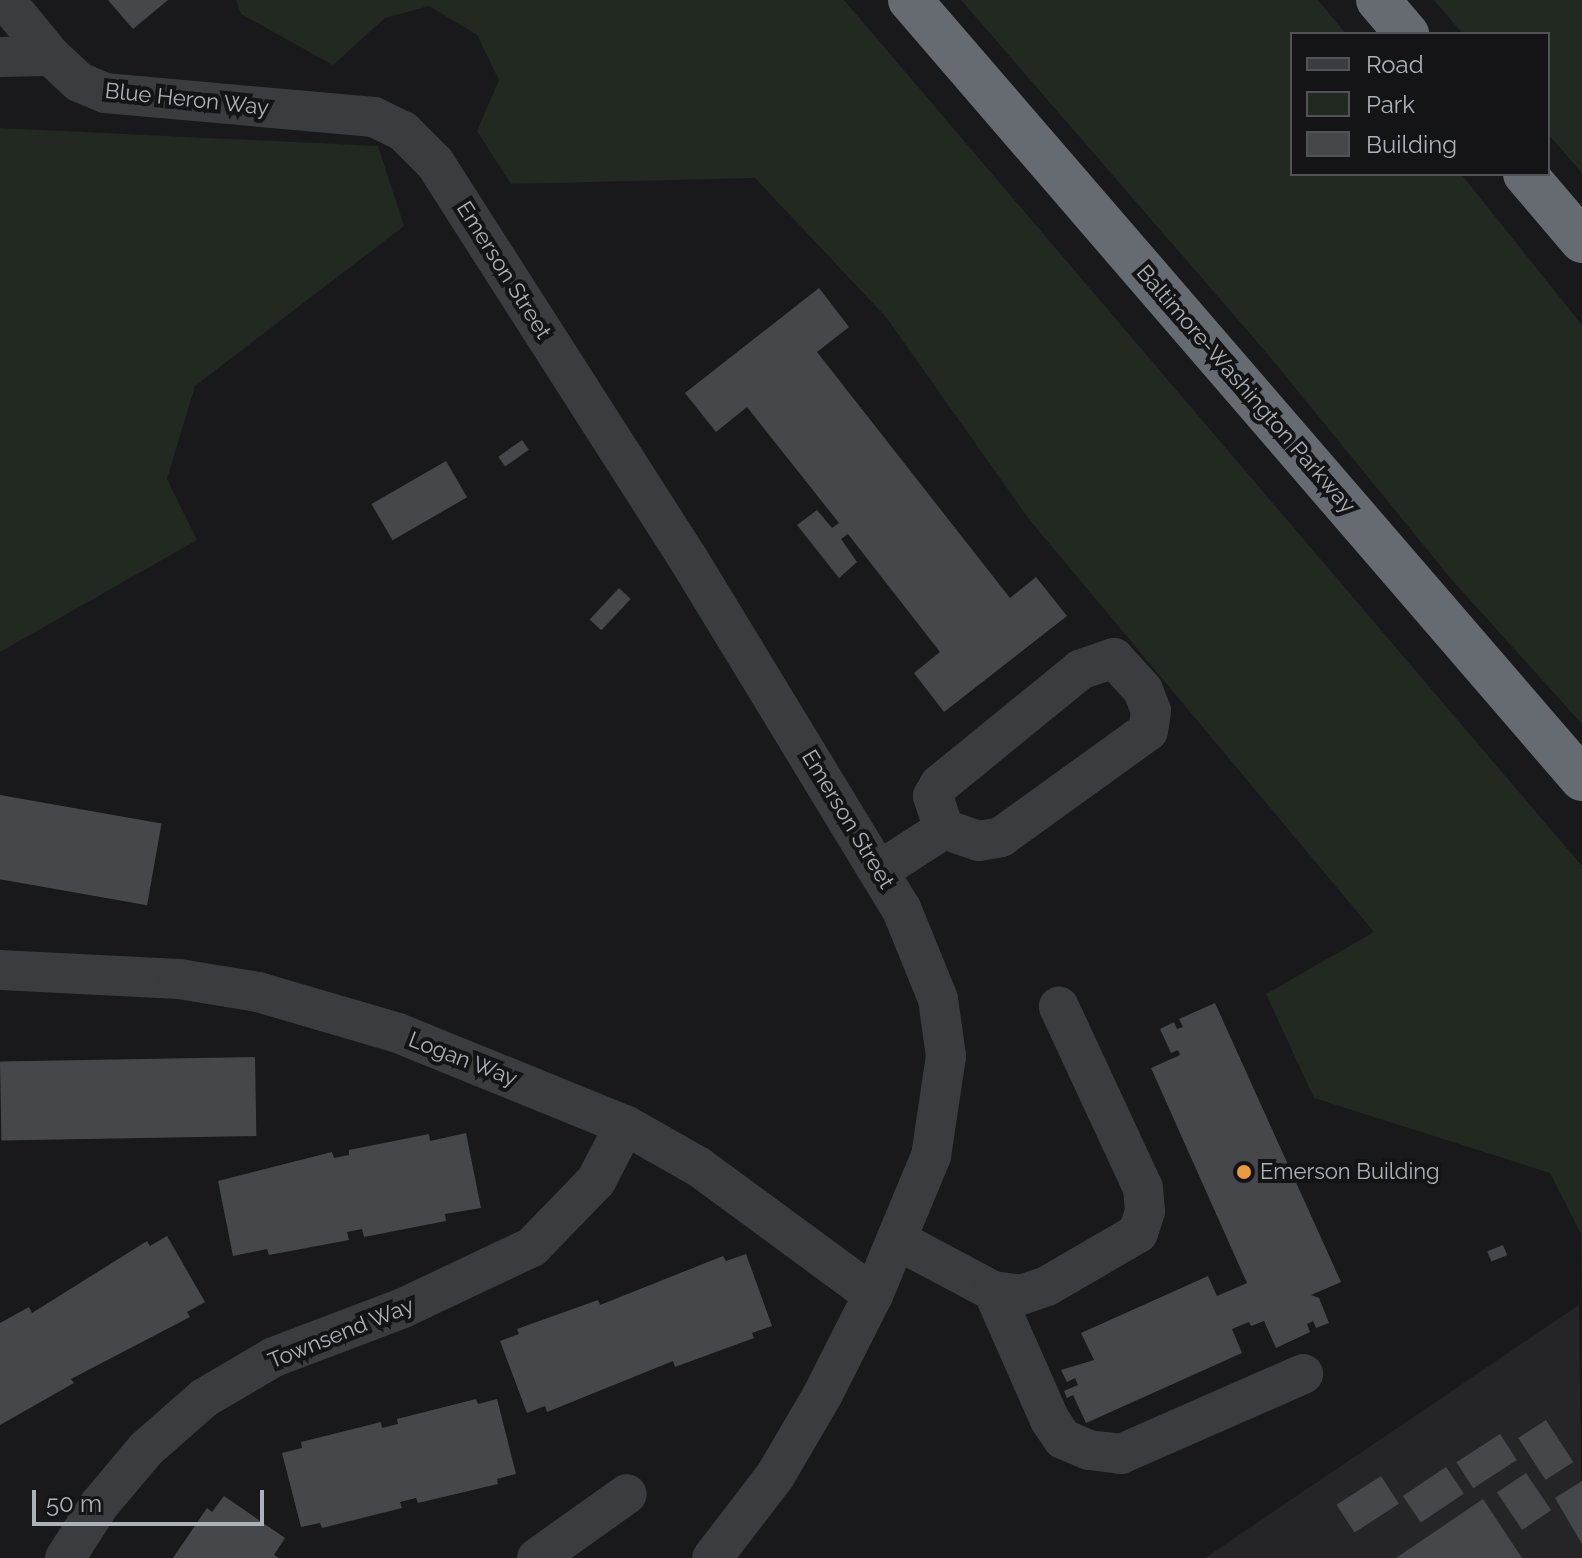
<!DOCTYPE html>
<style>
body{margin:0}
#map{position:relative;width:1582px;height:1558px;overflow:hidden;background:#19191b;font-family:Raleway,sans-serif}
div>[style]{position:absolute}
.built>*{inset:0;background:#252528}
.green>*{inset:0;background:#212921}
.building>*{inset:0;background:#46474b;transform-origin:0 0}
.minor>*{height:40px;margin:-20px;padding:0 20px;transform-origin:20px;border-radius:20px;background:#3a3c40}
.highway>*{height:44px;margin:-22px;padding:0 22px;transform-origin:22px;border-radius:22px;background:#666b71}
.dots>*{width:22px;height:22px;translate:-50% -50%;box-sizing:border-box;border:4px solid #141416;border-radius:50%}
span{translate:-50% -50%;white-space:nowrap;text-align:center;line-height:1.15;-webkit-text-stroke:8px #141416;paint-order:stroke}
.street-label{font-size:22px;color:#acb2ba}
.poi-label{font-size:22px;color:#acb2ba}
.left{translate:0 -50%;text-align:left}
.legend{position:absolute;left:1290px;top:32px;width:260px;height:144px;box-sizing:border-box;background:#141416;border:2px solid #515358;margin:0;padding:10px 14px;list-style:none;font-size:24px;color:#acb2ba}
.legend li{display:flex;align-items:center;gap:16px;height:40px}
.legend b{width:40px;border:2px solid #515358}
.scale{position:absolute;left:32px;top:1490px;width:232px;height:36px;box-sizing:border-box;border:4px solid #acb2ba;border-top:0;padding-left:10px;font-size:24px;line-height:28px;white-space:nowrap;color:#acb2ba;-webkit-text-stroke:6px #141416;paint-order:stroke}
</style>
<div id="map">
<div class="built">
<i style="clip-path:polygon(1579px 1305px,1582px 1558px,1205px 1558px)"></i>
</div>
<div class="green">
<i style="clip-path:polygon(236px 0,844px 0,1582px 866px,1582px 1311px,1581px 1234px,1550px 1173px,1314px 1098px,1266px 994px,1374px 932px,1028px 518px,886px 317px,755px 178px,511px 184px,477px 131px,499px 80px,477px 35px,429px 6px,385px 18px,333px 65px,241px 14px)"></i>
<i style="clip-path:polygon(961px 0,1318px 0,1346px 34px,1292px 34px,1292px 174px,1461px 174px,1582px 325px,1582px 724px,1452px 580px,1266px 352px)"></i>
<i style="clip-path:polygon(1434px 0,1582px 0,1582px 173px,1548px 134px,1548px 34px,1463px 34px)"></i>
<i style="clip-path:polygon(0 128px,378px 146px,404px 226px,195px 386px,167px 479px,197px 540px,0 652px)"></i>
</div>
<div class="building">
<i style="clip-path:polygon(108px 0,168px 0,133px 29px)"></i>
<i style="clip-path:polygon(819px 288px,849px 327px,817px 352px,1010px 598px,1036px 577px,1067px 616px,944px 712px,914px 673px,940px 652px,848px 534px,841px 539px,857px 562px,839px 578px,797px 525px,817px 510px,832px 528px,839px 523px,747px 407px,716px 432px,685px 393px)"></i>
<i style="left:522px;top:440px;width:12px;height:29px;rotate:55deg"></i>
<i style="left:446px;top:461px;width:42px;height:86px;rotate:60deg"></i>
<i style="left:619px;top:588px;width:16px;height:43px;rotate:43deg"></i>
<i style="left:0;top:795px;width:164px;height:83px;rotate:10deg"></i>
<i style="clip-path:polygon(1215px 1003px,1341px 1282px,1311px 1295px,1319px 1298px,1329px 1323px,1316px 1328px,1313px 1321px,1307px 1324px,1310px 1332px,1276px 1348px,1264px 1321px,1251px 1326px,1249px 1322px,1232px 1329px,1242px 1353px,1086px 1423px,1073px 1395px,1067px 1398px,1064px 1391px,1078px 1385px,1075px 1378px,1067px 1382px,1061px 1370px,1094px 1360px,1081px 1333px,1208px 1276px,1217px 1296px,1247px 1283px,1151px 1068px,1180px 1055px,1178px 1050px,1171px 1053px,1160px 1029px,1174px 1022px,1177px 1029px,1183px 1027px,1179px 1019px)"></i>
<i style="left:255px;top:1057px;width:79px;height:255px;rotate:89deg"></i>
<i style="clip-path:polygon(466px 1133px,481px 1208px,445px 1214px,446px 1221px,364px 1237px,362px 1229px,347px 1232px,349px 1240px,269px 1255px,267px 1249px,233px 1256px,218px 1181px,332px 1152px,334px 1158px,349px 1155px,349px 1150px,429px 1134px,430px 1141px)"></i>
<i style="clip-path:polygon(167px 1236px,205px 1302px,187px 1312px,190px 1317px,71px 1379px,74px 1383px,0 1425px,0 1323px,29px 1307px,32px 1313px,147px 1241px,150px 1246px)"></i>
<i style="left:1503px;top:1245px;width:11px;height:17px;rotate:68deg"></i>
<i style="clip-path:polygon(746px 1254px,772px 1326px,752px 1333px,754px 1338px,675px 1367px,673px 1361px,547px 1412px,545px 1406px,527px 1413px,500px 1341px,519px 1334px,517px 1329px,598px 1300px,600px 1305px,723px 1256px,726px 1261px)"></i>
<i style="clip-path:polygon(476px 1399px,478px 1404px,497px 1399px,516px 1474px,497px 1479px,498px 1484px,418px 1503px,416px 1498px,400px 1502px,402px 1508px,322px 1528px,320px 1523px,301px 1527px,282px 1453px,302px 1448px,301px 1442px,381px 1422px,382px 1428px,398px 1424px,397px 1419px)"></i>
<i style="left:1546px;top:1420px;width:50px;height:33px;rotate:57deg"></i>
<i style="left:1500px;top:1434px;width:31px;height:52px;rotate:57deg"></i>
<i style="left:1446px;top:1467px;width:32px;height:52px;rotate:56deg"></i>
<i style="left:1526px;top:1473px;width:45px;height:35px;rotate:56deg"></i>
<i style="left:1381px;top:1476px;width:33px;height:53px;rotate:57deg"></i>
<i style="clip-path:polygon(1582px 1481px,1582px 1544px,1555px 1498px)"></i>
<i style="clip-path:polygon(224px 1496px,285px 1538px,274px 1555px,279px 1558px,173px 1558px,207px 1508px,212px 1512px)"></i>
<i style="clip-path:polygon(1483px 1499px,1522px 1558px,1396px 1558px)"></i>
</div>
<div class="minor">
<i style="left:5px;top:0;width:72px;rotate:50.6deg"></i>
<i style="left:51px;top:56px;width:38px;rotate:43deg"></i>
<i style="left:79px;top:82px;width:28px;rotate:23deg"></i>
<i style="left:105px;top:93px;width:270px;rotate:5.1deg"></i>
<i style="left:374px;top:117px;width:32px;rotate:26deg"></i>
<i style="left:403px;top:131px;width:45px;rotate:45deg"></i>
<i style="left:435px;top:163px;width:471px;rotate:57.4deg"></i>
<i style="left:689px;top:560px;width:407px;rotate:58.7deg"></i>
<i style="left:901px;top:908px;width:98px;rotate:67.9deg"></i>
<i style="left:938px;top:999px;width:58px;rotate:82deg"></i>
<i style="left:946px;top:1056px;width:101px;rotate:98.5deg"></i>
<i style="left:931px;top:1156px;width:151px;rotate:112.6deg"></i>
<i style="left:873px;top:1295px;width:111px;rotate:116.8deg"></i>
<i style="left:823px;top:1394px;width:95px;rotate:120.3deg"></i>
<i style="left:775px;top:1476px;width:103px;rotate:127.5deg"></i>
<i style="left:0;top:57px;width:51px;rotate:-1.1deg"></i>
<i style="left:879px;top:871px;width:77px;rotate:-32.9deg"></i>
<i style="left:944px;top:829px;width:37px;rotate:19deg"></i>
<i style="left:979px;top:841px;width:22px;rotate:-10deg"></i>
<i style="left:1001px;top:837px;width:181px;rotate:-35.8deg"></i>
<i style="left:1148px;top:731px;width:20px;rotate:-81deg"></i>
<i style="left:1151px;top:711px;width:22px;rotate:-111deg"></i>
<i style="left:1143px;top:690px;width:43px;rotate:-132.2deg"></i>
<i style="left:1114px;top:658px;width:36px;rotate:161deg"></i>
<i style="left:1080px;top:670px;width:181px;rotate:140.8deg"></i>
<i style="left:940px;top:784px;width:14px;rotate:120deg"></i>
<i style="left:933px;top:796px;width:35px;rotate:72deg"></i>
<i style="left:0;top:970px;width:179px;rotate:2.9deg"></i>
<i style="left:179px;top:979px;width:80px;rotate:9.3deg"></i>
<i style="left:258px;top:992px;width:146px;rotate:16.3deg"></i>
<i style="left:398px;top:1033px;width:245px;rotate:22.1deg"></i>
<i style="left:625px;top:1125px;width:85px;rotate:29.6deg"></i>
<i style="left:699px;top:1167px;width:216px;rotate:36.3deg"></i>
<i style="left:897px;top:1240px;width:109px;rotate:28deg"></i>
<i style="left:993px;top:1291px;width:28px;rotate:8deg"></i>
<i style="left:1021px;top:1295px;width:28px;rotate:-19deg"></i>
<i style="left:1047px;top:1286px;width:105px;rotate:-30.2deg"></i>
<i style="left:1138px;top:1233px;width:23px;rotate:-72deg"></i>
<i style="left:1145px;top:1211px;width:23px;rotate:-95deg"></i>
<i style="left:1143px;top:1188px;width:200px;rotate:-114.9deg"></i>
<i style="left:993px;top:1291px;width:141px;rotate:66.2deg"></i>
<i style="left:1050px;top:1420px;width:23px;rotate:56deg"></i>
<i style="left:1063px;top:1439px;width:28px;rotate:23deg"></i>
<i style="left:1089px;top:1450px;width:32px;rotate:7deg"></i>
<i style="left:1121px;top:1454px;width:199px;rotate:-23.7deg"></i>
<i style="left:65px;top:1558px;width:63px;rotate:-57.3deg"></i>
<i style="left:99px;top:1505px;width:73px;rotate:-50deg"></i>
<i style="left:146px;top:1449px;width:77px;rotate:-41.3deg"></i>
<i style="left:204px;top:1398px;width:81px;rotate:-30.4deg"></i>
<i style="left:274px;top:1357px;width:138px;rotate:-20.8deg"></i>
<i style="left:403px;top:1308px;width:143px;rotate:-25.3deg"></i>
<i style="left:532px;top:1247px;width:92px;rotate:-45.9deg"></i>
<i style="left:596px;top:1181px;width:63px;rotate:-62.6deg"></i>
<i style="left:537px;top:1558px;width:110px;rotate:-35.4deg"></i>
</div>
<div class="highway">
<i style="left:910px;top:0;width:1029px;rotate:49.22deg"></i>
<i style="left:1378px;top:0;width:45px;rotate:49.5deg"></i>
<i style="left:1525px;top:174px;width:88px;rotate:49.6deg"></i>
</div>
<div class="dots">
<i style="left:1244px;top:1172px;background:#ea9b42"></i>
</div>
<div class="street-label">
<span style="left:187px;top:99px;rotate:6deg">Blue Heron Way</span>
<span style="left:504px;top:270px;rotate:58deg">Emerson Street</span>
<span style="left:1246px;top:389px;rotate:49deg">Baltimore-Washington Parkway</span>
<span style="left:848px;top:819px;rotate:59deg">Emerson Street</span>
<span style="left:463px;top:1059px;rotate:21deg">Logan Way</span>
<span style="left:341px;top:1333px;rotate:-22deg">Townsend Way</span>
</div>
<div class="poi-label">
<span class="left" style="left:1260px;top:1172px">Emerson Building</span>
</div>
<ul class="legend">
<li><b style="height:10px;background:#3a3c40"></b>Road</li>
<li><b style="height:22px;background:#212921"></b>Park</li>
<li><b style="height:22px;background:#46474b"></b>Building</li>
</ul>
<div class="scale">50 m</div>
</div>
